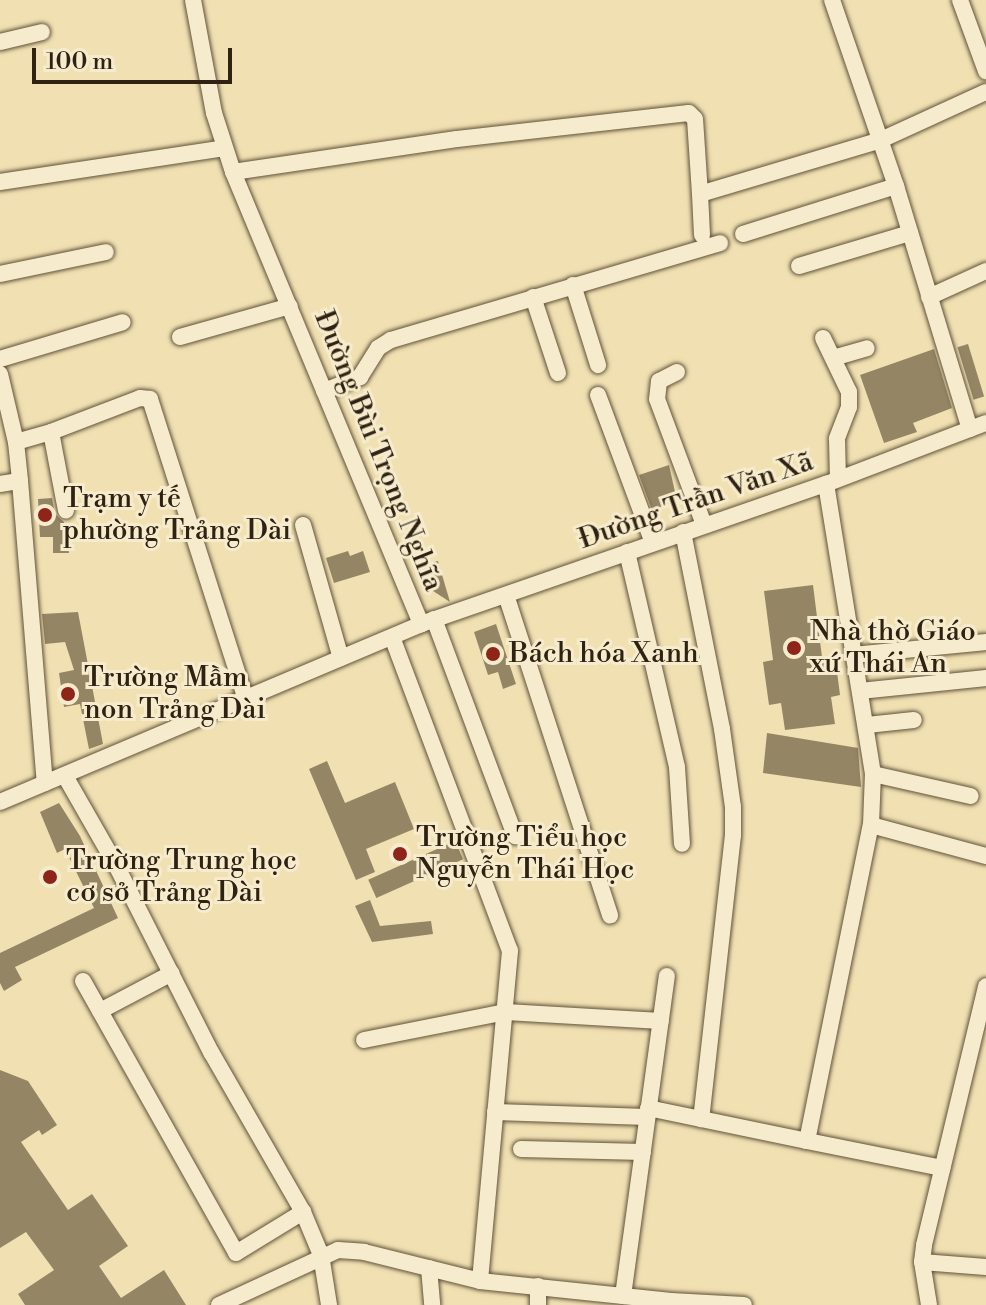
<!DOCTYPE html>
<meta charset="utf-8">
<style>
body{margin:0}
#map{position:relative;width:986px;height:1305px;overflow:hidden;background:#f1e1b2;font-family:"Libre Bodoni",serif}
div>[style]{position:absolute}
.building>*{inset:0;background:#948565;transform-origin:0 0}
.roads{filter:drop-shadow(0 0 2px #60523a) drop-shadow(0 0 2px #60523a)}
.minor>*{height:16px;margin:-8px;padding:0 8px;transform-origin:8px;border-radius:8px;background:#f6eccd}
.dots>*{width:22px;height:22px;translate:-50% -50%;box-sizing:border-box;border:4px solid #f6eccd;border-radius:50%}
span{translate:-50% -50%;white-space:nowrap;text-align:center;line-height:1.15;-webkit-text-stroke:6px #f6eccd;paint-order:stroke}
.street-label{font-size:28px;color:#2f2212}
.poi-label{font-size:28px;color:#2f2212}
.left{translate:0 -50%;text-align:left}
.scale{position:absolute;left:32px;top:48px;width:200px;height:36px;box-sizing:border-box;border:4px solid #2f2212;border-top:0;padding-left:10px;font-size:24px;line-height:28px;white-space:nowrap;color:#2f2212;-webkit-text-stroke:6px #f6eccd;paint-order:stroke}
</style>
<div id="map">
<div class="building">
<i style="left:968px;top:344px;width:55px;height:11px;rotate:73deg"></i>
<i style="clip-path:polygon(934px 349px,952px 408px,913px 423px,917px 432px,884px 443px,860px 375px)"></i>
<i style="clip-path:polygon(669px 465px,677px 501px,652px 510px,639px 475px)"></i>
<i style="clip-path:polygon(52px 498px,55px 514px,64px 522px,69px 553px,53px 553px,53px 537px,40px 537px,38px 499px)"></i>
<i style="clip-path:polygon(348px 551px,350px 556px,363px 551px,370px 572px,334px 583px,326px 558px)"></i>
<i style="clip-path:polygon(438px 561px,450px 602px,430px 589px,422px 565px)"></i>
<i style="clip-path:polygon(813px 585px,822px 657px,835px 656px,840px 695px,831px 697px,835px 724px,785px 730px,781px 703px,769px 705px,763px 662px,773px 660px,764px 591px)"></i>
<i style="clip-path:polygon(78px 612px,103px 744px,89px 749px,80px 704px,64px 707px,59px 673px,74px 670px,65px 642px,45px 644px,42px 614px)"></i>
<i style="clip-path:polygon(496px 624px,516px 684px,503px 689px,498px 672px,488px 675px,474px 632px)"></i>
<i style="clip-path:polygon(767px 733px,858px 748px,861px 787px,763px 773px)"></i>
<i style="clip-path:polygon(327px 761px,345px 803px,395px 782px,414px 829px,366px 849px,375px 872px,356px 880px,309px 769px)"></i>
<i style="clip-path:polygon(59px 803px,80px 836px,118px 918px,15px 967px,22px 980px,4px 991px,0 983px,0 953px,94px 908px,65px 849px,57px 853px,40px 812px)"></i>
<i style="left:455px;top:841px;width:20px;height:95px;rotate:66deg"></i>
<i style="clip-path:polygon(370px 900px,380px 926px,431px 921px,433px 934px,372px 942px,355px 906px)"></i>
<i style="clip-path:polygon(0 1070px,28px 1081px,57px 1125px,42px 1135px,39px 1130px,21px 1142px,68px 1210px,92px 1194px,128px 1246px,99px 1266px,121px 1298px,164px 1270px,186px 1305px,25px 1305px,18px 1294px,54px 1270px,26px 1232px,0 1248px)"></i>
</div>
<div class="roads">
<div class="minor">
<i style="left:193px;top:0;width:115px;rotate:79.5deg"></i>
<i style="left:214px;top:113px;width:62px;rotate:72.1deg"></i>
<i style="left:233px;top:172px;width:490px;rotate:67.4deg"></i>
<i style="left:832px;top:0;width:197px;rotate:71deg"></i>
<i style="left:896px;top:186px;width:254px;rotate:73.1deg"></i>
<i style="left:960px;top:0;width:76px;rotate:69.9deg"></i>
<i style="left:0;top:42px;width:43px;rotate:-13.4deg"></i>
<i style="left:233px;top:172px;width:226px;rotate:-8.4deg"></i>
<i style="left:457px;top:139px;width:233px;rotate:-6.4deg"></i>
<i style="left:689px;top:113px;width:8px;rotate:45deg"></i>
<i style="left:695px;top:119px;width:75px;rotate:86.2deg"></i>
<i style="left:700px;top:194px;width:189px;rotate:-16.6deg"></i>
<i style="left:881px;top:140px;width:115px;rotate:-24.6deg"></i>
<i style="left:0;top:182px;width:227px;rotate:-8.6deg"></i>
<i style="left:700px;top:194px;width:41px;rotate:87.2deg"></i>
<i style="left:743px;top:234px;width:160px;rotate:-17.4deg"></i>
<i style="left:799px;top:266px;width:116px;rotate:-16.6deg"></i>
<i style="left:0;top:274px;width:108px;rotate:-11.7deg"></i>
<i style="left:573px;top:285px;width:84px;rotate:72.6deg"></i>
<i style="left:533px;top:297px;width:80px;rotate:71.8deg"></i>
<i style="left:929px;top:297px;width:63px;rotate:-24.5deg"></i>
<i style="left:180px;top:337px;width:114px;rotate:-15.7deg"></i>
<i style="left:823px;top:338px;width:60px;rotate:64.3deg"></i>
<i style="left:849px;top:392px;width:15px;rotate:90deg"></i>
<i style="left:849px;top:407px;width:34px;rotate:111deg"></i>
<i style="left:837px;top:439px;width:40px;rotate:88.6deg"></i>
<i style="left:833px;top:358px;width:35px;rotate:-16deg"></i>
<i style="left:0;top:359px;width:128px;rotate:-16.7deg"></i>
<i style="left:677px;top:372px;width:20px;rotate:153deg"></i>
<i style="left:659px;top:381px;width:18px;rotate:96deg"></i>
<i style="left:657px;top:399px;width:134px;rotate:69.5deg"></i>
<i style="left:0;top:374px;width:70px;rotate:76.8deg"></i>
<i style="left:16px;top:442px;width:39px;rotate:84deg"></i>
<i style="left:20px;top:481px;width:303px;rotate:85.3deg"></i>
<i style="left:324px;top:391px;width:39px;rotate:-21deg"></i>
<i style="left:360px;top:377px;width:34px;rotate:-58deg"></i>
<i style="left:378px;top:348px;width:15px;rotate:-32deg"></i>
<i style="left:391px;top:340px;width:343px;rotate:-16.4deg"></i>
<i style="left:598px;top:395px;width:158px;rotate:69.6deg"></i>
<i style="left:51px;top:432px;width:80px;rotate:79.2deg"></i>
<i style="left:16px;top:442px;width:36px;rotate:-16deg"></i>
<i style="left:51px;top:432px;width:95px;rotate:-20.9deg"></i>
<i style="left:140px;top:398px;width:10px;rotate:6deg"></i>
<i style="left:150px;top:399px;width:316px;rotate:72.3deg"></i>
<i style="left:0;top:484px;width:20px;rotate:-9deg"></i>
<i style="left:303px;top:525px;width:138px;rotate:74.1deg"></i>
<i style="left:683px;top:532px;width:201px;rotate:78.8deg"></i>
<i style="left:722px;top:729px;width:79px;rotate:82deg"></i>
<i style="left:733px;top:807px;width:28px;rotate:90deg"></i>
<i style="left:733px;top:835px;width:286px;rotate:96.4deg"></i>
<i style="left:627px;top:552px;width:221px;rotate:76.9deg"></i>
<i style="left:677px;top:767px;width:77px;rotate:86.3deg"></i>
<i style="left:506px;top:595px;width:337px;rotate:72deg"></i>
<i style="left:434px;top:619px;width:232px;rotate:69.5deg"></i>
<i style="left:392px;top:637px;width:335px;rotate:69.4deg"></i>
<i style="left:510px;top:951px;width:331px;rotate:95.2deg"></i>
<i style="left:853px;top:655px;width:134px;rotate:-5.6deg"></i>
<i style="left:860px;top:691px;width:127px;rotate:-5.9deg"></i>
<i style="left:867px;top:725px;width:47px;rotate:-6.1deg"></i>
<i style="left:873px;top:774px;width:100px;rotate:12.7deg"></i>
<i style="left:65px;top:776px;width:103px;rotate:60.2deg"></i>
<i style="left:116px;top:865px;width:210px;rotate:63.1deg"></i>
<i style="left:211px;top:1052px;width:185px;rotate:60.1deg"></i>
<i style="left:303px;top:1212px;width:47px;rotate:67.3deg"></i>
<i style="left:321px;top:1255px;width:51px;rotate:80.9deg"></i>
<i style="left:0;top:802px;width:457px;rotate:-22.9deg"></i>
<i style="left:421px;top:624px;width:429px;rotate:-19.1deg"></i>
<i style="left:826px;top:484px;width:171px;rotate:-20.9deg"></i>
<i style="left:871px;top:825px;width:119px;rotate:15.1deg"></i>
<i style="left:83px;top:981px;width:312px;rotate:60.6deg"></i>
<i style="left:236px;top:1253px;width:79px;rotate:-31.5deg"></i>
<i style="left:100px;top:1011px;width:81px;rotate:-27.8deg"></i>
<i style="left:364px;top:1040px;width:145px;rotate:-11.2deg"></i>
<i style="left:506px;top:1012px;width:155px;rotate:3.3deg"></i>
<i style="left:648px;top:1108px;width:162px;rotate:11.7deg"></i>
<i style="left:807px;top:1141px;width:322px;rotate:-78.6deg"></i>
<i style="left:871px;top:825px;width:51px;rotate:-87.8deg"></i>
<i style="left:873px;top:774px;width:294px;rotate:-99.2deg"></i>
<i style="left:495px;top:1112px;width:152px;rotate:1.9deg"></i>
<i style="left:807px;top:1141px;width:138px;rotate:11.3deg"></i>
<i style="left:521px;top:1149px;width:122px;rotate:1.4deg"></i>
<i style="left:922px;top:1262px;width:64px;rotate:4.5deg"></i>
<i style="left:429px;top:1268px;width:37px;rotate:85deg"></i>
<i style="left:538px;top:1286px;width:19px;rotate:90deg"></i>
<i style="left:623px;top:1296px;width:323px;rotate:-82.2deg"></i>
<i style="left:219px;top:1305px;width:131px;rotate:-24.8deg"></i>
<i style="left:338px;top:1250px;width:26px;rotate:4deg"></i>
<i style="left:364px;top:1252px;width:120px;rotate:14deg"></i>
<i style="left:480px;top:1281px;width:192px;rotate:6deg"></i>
<i style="left:671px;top:1301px;width:73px;rotate:3.1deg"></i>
<i style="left:929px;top:1305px;width:44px;rotate:-99.2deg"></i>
<i style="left:922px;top:1262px;width:17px;rotate:-83deg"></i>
<i style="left:924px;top:1245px;width:266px;rotate:-76.5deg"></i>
</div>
</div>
<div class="dots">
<i style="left:45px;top:515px;background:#8f2418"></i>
<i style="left:794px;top:648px;background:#8f2418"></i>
<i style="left:493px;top:654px;background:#8f2418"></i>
<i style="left:68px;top:694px;background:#8f2418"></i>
<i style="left:400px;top:854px;background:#8f2418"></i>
<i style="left:50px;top:877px;background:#8f2418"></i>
</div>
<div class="street-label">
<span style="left:378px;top:451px;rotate:68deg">Đường Bùi Trọng Nghĩa</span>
<span style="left:696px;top:501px;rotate:-19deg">Đường Trần Văn Xã</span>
</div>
<div class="poi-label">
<span class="left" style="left:63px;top:515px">Trạm y tế<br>phường Trảng Dài</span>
<span class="left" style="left:810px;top:648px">Nhà thờ Giáo<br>xứ Thái An</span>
<span class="left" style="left:509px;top:654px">Bách hóa Xanh</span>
<span class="left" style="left:84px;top:694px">Trường Mầm<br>non Trảng Dài</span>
<span class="left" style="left:416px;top:854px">Trường Tiểu học<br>Nguyễn Thái Học</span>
<span class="left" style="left:66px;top:877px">Trường Trung học<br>cơ sở Trảng Dài</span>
</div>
<div class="scale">100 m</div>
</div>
